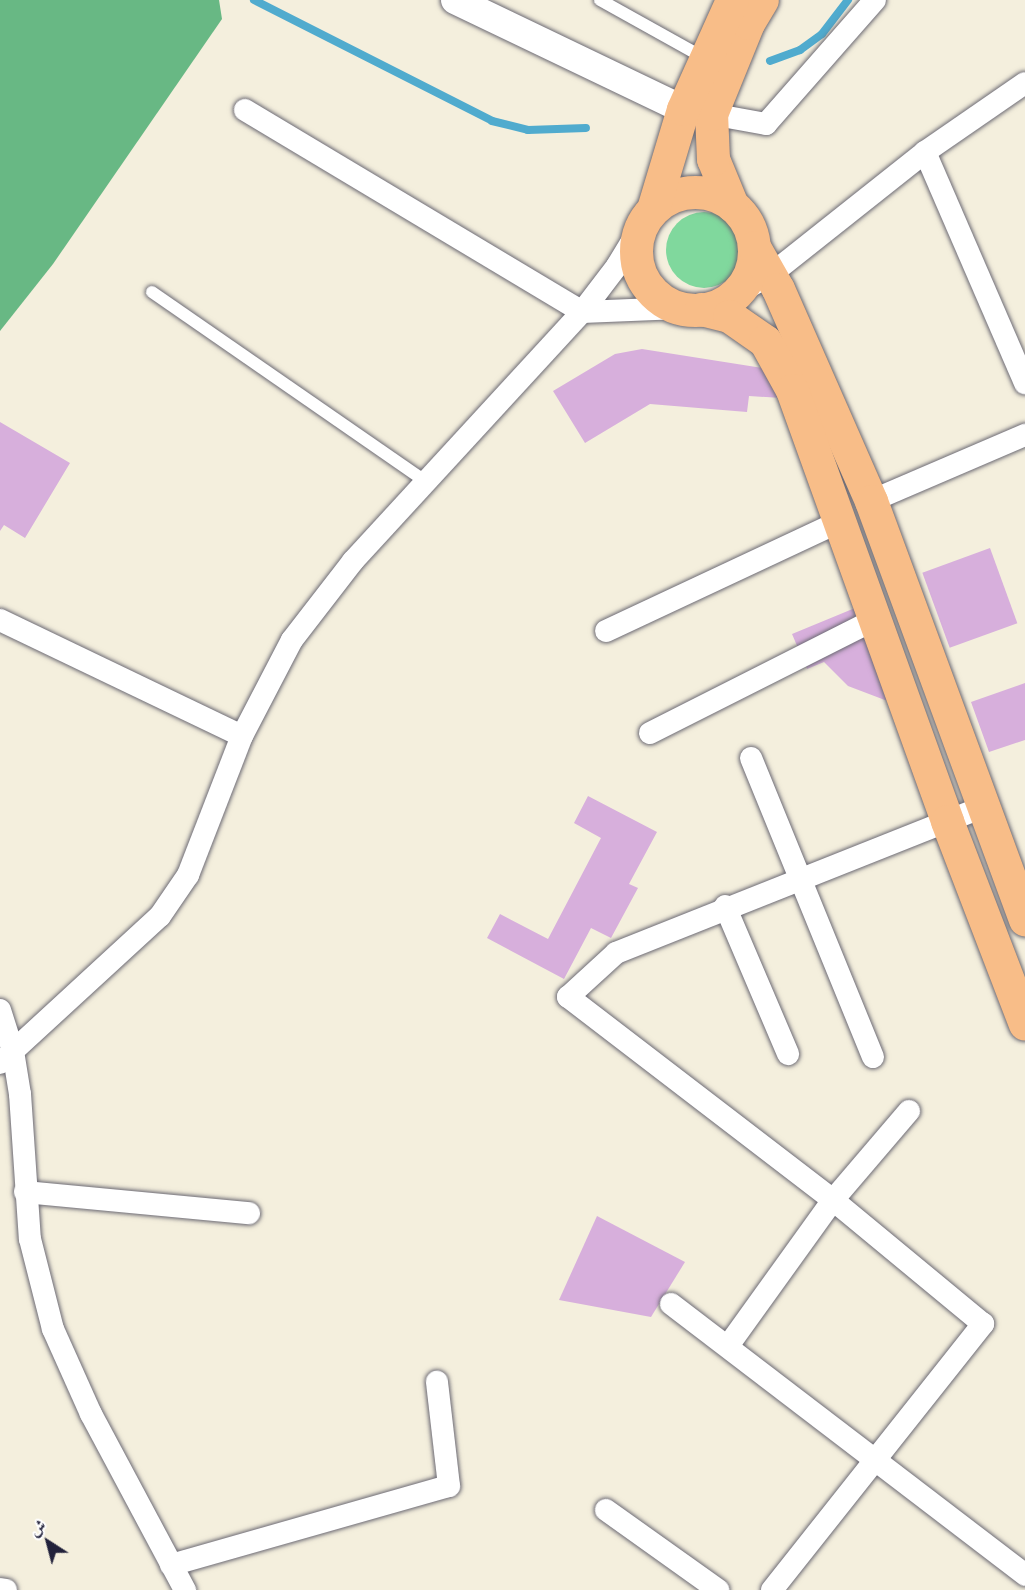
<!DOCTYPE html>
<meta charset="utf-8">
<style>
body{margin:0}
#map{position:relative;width:1025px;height:1590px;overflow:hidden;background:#f4efdd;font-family:"Libre Caslon Text",Amiri,serif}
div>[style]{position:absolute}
.green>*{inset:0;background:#80d89d}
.round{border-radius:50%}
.forest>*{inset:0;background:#68b884}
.stream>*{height:8px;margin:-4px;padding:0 4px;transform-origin:4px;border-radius:4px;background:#50abce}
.building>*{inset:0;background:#d7afdc;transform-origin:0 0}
.roads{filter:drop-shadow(0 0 2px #6c6a74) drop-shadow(0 0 2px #6c6a74)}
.service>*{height:12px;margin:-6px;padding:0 6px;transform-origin:6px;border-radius:6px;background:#fff}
.minor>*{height:22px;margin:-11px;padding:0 11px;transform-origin:11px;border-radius:11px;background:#fff}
.tertiary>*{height:28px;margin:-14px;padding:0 14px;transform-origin:14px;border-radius:14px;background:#fff}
.primary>*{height:33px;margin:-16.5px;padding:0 16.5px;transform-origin:16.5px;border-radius:16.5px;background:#f8bd88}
.primary>.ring{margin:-16.5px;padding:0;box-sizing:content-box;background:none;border:33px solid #f8bd88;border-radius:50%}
span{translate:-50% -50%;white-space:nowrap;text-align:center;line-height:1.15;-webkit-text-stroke:6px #fff;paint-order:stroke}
.north{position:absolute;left:18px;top:1512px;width:60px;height:60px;-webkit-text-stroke:4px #fff;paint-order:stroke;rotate:324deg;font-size:16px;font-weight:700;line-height:24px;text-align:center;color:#22223b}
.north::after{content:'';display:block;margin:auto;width:21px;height:27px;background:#22223b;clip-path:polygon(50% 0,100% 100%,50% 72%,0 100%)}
</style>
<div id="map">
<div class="green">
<i class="round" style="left:666px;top:212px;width:76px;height:76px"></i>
</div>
<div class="forest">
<i style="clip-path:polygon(0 0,219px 0,222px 19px,53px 264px,0 331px)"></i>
</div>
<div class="stream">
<i style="left:254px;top:0;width:267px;rotate:26.9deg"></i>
<i style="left:492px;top:121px;width:37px;rotate:14deg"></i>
<i style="left:528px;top:130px;width:58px;rotate:-2deg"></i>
<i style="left:770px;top:61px;width:32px;rotate:-20deg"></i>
<i style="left:800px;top:50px;width:27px;rotate:-36deg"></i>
<i style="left:822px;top:34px;width:43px;rotate:-52.6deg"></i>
</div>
<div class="building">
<i style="clip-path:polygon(642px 349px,768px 369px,782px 398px,749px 396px,747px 412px,650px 404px,585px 443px,553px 391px,615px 354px)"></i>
<i style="clip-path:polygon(0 422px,70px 463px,25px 538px,4px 525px,0 531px)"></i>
<i style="left:990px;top:548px;width:80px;height:72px;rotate:70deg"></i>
<i style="clip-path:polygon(855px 608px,898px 705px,848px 686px,824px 662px,807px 669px,792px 634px)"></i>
<i style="clip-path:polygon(1025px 683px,1025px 740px,989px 752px,971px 702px)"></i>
<i style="clip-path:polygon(588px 796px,657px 832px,629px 884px,638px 888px,611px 938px,591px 928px,564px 979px,487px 938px,500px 914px,548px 939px,601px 838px,574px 823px)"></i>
<i style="clip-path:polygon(597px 1216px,685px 1262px,651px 1317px,559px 1300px)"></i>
</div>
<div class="roads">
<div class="service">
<i style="left:600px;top:0;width:119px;rotate:29.1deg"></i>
<i style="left:152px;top:292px;width:333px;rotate:34.7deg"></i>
</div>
<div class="minor">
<i style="left:245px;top:110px;width:393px;rotate:30.9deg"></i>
<i style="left:582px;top:312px;width:98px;rotate:-2.3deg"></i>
<i style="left:711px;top:114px;width:56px;rotate:10.3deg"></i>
<i style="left:766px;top:124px;width:165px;rotate:-48.7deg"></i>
<i style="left:925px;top:152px;width:252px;rotate:66.6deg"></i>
<i style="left:731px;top:297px;width:45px;rotate:-29.4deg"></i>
<i style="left:770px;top:275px;width:198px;rotate:-38.4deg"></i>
<i style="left:925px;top:152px;width:121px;rotate:-34.6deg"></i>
<i style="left:871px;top:501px;width:168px;rotate:-23.2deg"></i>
<i style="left:0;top:620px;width:268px;rotate:25.6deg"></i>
<i style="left:606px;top:631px;width:257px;rotate:-25.1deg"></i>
<i style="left:650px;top:733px;width:251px;rotate:-26.8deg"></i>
<i style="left:751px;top:758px;width:323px;rotate:67.8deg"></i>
<i style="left:725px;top:906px;width:161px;rotate:66.9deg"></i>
<i style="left:0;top:1010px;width:43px;rotate:72.4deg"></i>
<i style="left:13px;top:1051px;width:44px;rotate:80.8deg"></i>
<i style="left:20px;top:1094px;width:145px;rotate:86.1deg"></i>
<i style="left:30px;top:1239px;width:93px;rotate:75.7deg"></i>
<i style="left:53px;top:1329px;width:93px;rotate:65.9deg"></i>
<i style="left:91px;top:1414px;width:200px;rotate:61.9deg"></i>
<i style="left:0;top:1063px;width:217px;rotate:-42.6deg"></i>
<i style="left:160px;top:916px;width:50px;rotate:-55.7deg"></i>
<i style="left:188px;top:875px;width:149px;rotate:-68.8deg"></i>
<i style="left:242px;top:736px;width:108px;rotate:-62.5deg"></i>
<i style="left:292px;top:640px;width:100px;rotate:-52.3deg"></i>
<i style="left:353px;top:561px;width:338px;rotate:-47.4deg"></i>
<i style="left:582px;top:312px;width:58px;rotate:-52.7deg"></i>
<i style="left:617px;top:266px;width:50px;rotate:-58.8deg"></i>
<i style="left:25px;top:1192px;width:225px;rotate:5.4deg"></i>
<i style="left:671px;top:1304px;width:446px;rotate:37.4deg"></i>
<i style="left:728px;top:1346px;width:180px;rotate:-54.3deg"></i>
<i style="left:833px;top:1200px;width:117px;rotate:-49.5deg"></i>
<i style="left:606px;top:1510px;width:138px;rotate:35.5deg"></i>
<i style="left:171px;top:1565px;width:289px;rotate:-15.9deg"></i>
<i style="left:449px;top:1486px;width:105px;rotate:-96.6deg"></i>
<i style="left:0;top:1589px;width:6px;rotate:9deg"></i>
<i style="left:772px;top:1590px;width:340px;rotate:-51.6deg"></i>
<i style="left:983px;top:1324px;width:195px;rotate:-140.4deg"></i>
<i style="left:833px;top:1200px;width:334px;rotate:-142.5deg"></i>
<i style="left:568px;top:997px;width:65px;rotate:-42.5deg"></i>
<i style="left:616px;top:953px;width:394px;rotate:-21.7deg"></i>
</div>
<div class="tertiary">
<i style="left:455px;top:0;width:253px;rotate:25.6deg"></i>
</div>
<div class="primary">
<i class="ring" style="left:636px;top:192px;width:85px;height:85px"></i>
<i style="left:732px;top:205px;width:50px;rotate:-112.4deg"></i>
<i style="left:713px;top:159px;width:45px;rotate:-92.5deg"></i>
<i style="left:711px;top:114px;width:98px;rotate:-67.9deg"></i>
<i style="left:748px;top:23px;width:27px;rotate:-59deg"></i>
<i style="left:653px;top:209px;width:104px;rotate:-73.3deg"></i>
<i style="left:683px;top:109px;width:120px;rotate:-65.8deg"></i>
<i style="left:754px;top:247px;width:48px;rotate:60.3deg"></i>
<i style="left:778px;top:289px;width:232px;rotate:66.3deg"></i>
<i style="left:871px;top:501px;width:446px;rotate:69.8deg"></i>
<i style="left:701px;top:309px;width:29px;rotate:14deg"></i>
<i style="left:729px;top:316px;width:44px;rotate:34.8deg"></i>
<i style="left:765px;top:341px;width:56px;rotate:61.1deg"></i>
<i style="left:792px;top:390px;width:458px;rotate:70.2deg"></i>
<i style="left:947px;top:821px;width:217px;rotate:69deg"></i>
</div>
</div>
<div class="north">ش</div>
</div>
